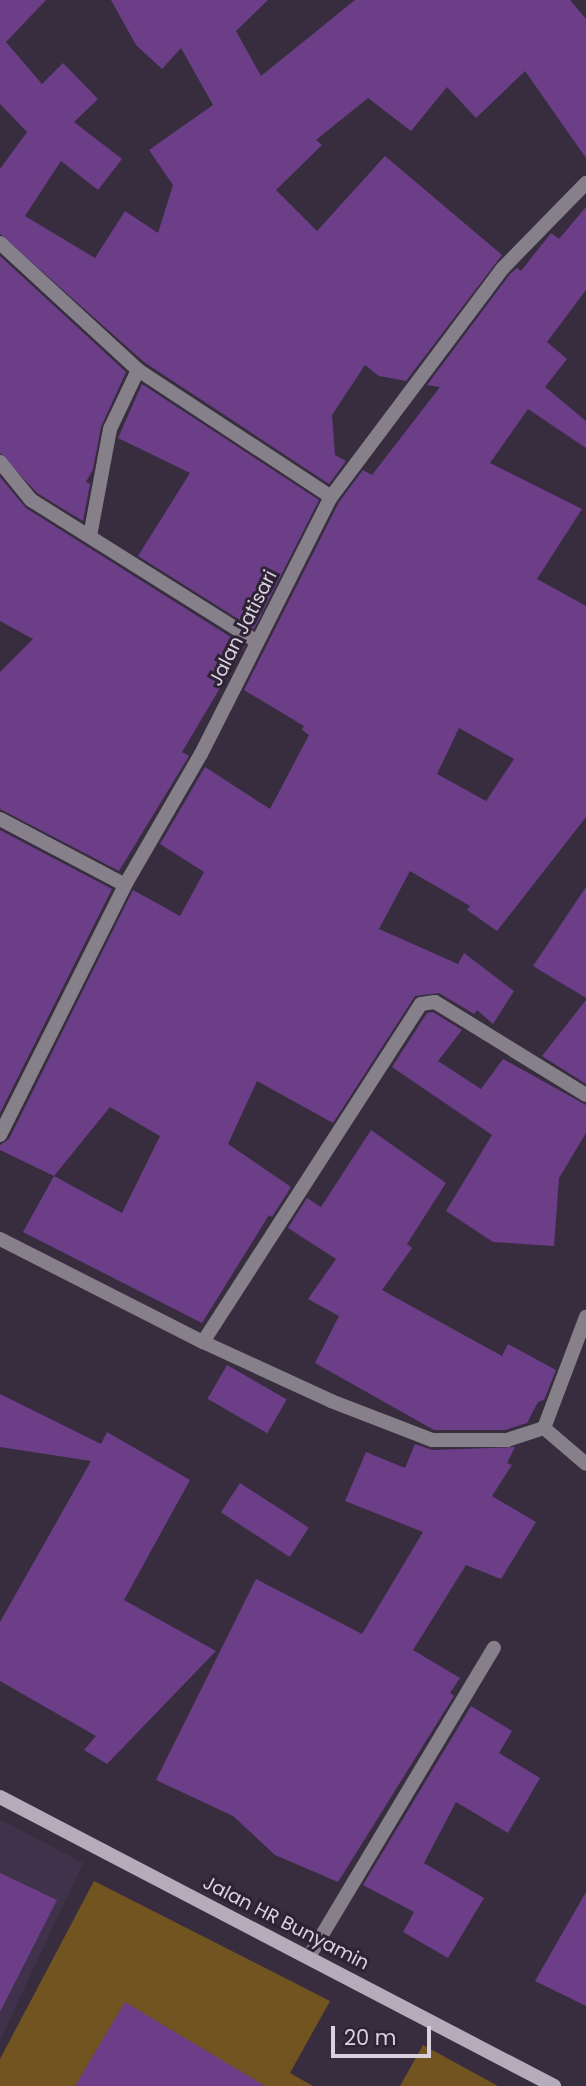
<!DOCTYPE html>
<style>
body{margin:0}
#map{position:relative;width:586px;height:2086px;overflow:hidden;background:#372d3f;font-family:Poppins,sans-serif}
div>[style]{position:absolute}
.built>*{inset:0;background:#40324a}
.green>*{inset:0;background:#71541f}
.building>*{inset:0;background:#6b3e87;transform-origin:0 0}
.street>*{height:14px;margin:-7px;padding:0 7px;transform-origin:7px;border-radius:7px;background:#858089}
.secondary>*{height:14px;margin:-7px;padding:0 7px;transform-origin:7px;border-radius:7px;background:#b4acbb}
span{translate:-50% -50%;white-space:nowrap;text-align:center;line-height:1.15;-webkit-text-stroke:6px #2d2334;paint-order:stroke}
.street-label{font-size:19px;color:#d9d2de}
.scale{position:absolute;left:331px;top:2026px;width:100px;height:32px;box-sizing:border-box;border:4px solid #d9d2de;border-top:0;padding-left:9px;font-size:21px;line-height:24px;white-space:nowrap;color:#d9d2de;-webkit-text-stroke:5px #2d2334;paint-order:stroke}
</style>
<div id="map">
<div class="built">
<i style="clip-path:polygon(0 1819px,83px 1863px,0 2040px)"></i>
</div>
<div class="green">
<i style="clip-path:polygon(94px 1881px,330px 2001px,290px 2073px,313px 2086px,0 2086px,0 2059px)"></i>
<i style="clip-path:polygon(423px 2045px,498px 2086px,400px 2086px)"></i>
</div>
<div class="building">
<i style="clip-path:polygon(0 0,46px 0,6px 42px,42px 84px,63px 63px,98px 99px,74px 122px,122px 159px,98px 190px,61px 161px,25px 216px,95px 258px,125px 211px,158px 233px,173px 185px,149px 150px,213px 105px,181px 48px,162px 69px,136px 45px,111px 0,268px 0,236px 31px,261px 76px,355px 0,570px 0,586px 19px,586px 158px,525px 71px,476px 118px,447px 87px,411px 131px,368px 98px,316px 140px,322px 145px,276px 190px,317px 231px,385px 156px,502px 255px,406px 381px,379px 376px,365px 365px,332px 415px,335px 455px,346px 461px,329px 484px,144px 362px,0 234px,0 169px,27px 132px,0 104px)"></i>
<i style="clip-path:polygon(evenodd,586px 207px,586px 290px,547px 342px,567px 359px,545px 387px,586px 421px,586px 448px,528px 409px,490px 463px,582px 509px,537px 579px,586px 606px,586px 817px,497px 931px,467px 910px,470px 906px,410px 871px,379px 929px,458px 964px,464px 953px,514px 991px,493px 1024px,477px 1010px,474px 1014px,439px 993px,415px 996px,333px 1123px,257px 1081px,228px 1144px,291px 1187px,272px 1217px,269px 1215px,202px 1323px,23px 1232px,54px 1176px,0 1150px,0 1145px,9px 1139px,133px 890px,180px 916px,204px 872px,160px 844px,205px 767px,270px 809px,309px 735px,302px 730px,304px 726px,244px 690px,339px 502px,363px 470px,372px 475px,440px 387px,427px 385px,510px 274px,517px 268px,521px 271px,551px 233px,559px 239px,586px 207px,459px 728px,514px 759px,486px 801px,437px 774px,459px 728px,586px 207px,110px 1107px,160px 1136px,122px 1213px,54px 1176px,110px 1107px)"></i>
<i style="clip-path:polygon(0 256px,126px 372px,101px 427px,93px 469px,86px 482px,90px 484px,83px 521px,37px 493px,0 453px)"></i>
<i style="clip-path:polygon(142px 384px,319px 500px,254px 629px,138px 556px,190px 473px,118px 438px)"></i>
<i style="clip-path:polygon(0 477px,26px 508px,245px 646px,182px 752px,189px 756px,119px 871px,0 809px,0 672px,33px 639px,0 621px)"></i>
<i style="clip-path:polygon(0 830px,112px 889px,0 1113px)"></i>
<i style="clip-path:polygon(586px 887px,586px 998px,533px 966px)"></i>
<i style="clip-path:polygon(586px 1000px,586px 1084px,542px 1056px)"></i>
<i style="clip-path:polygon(433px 1012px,462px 1030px,438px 1061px,481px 1089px,503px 1059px,586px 1105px,586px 1133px,559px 1178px,554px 1246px,493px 1242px,446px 1211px,492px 1135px,392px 1067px,427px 1013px)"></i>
<i style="clip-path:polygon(371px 1130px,446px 1183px,407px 1244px,412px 1248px,382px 1290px,502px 1356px,508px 1344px,556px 1370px,544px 1400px,538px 1402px,527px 1423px,505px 1430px,434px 1430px,315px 1363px,339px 1316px,308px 1299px,336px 1259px,288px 1228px,307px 1198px,321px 1207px)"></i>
<i style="left:227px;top:1365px;width:69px;height:39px;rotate:30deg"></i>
<i style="clip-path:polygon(0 1394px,101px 1444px,107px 1432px,190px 1480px,124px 1600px,216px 1651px,107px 1764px,84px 1750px,96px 1736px,0 1681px,0 1622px,91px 1461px,0 1447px)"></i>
<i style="clip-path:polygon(415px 1444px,432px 1450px,515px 1447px,507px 1463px,512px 1465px,492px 1496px,536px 1522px,501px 1579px,466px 1565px,413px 1650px,460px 1678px,450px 1693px,454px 1696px,338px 1882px,275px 1855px,233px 1816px,156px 1780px,256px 1579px,362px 1634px,423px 1532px,345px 1501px,366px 1452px,405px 1468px)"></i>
<i style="left:240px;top:1483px;width:82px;height:35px;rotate:33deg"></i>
<i style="clip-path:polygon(471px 1706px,512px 1731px,499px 1753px,540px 1778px,508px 1833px,456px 1802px,424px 1863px,484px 1898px,448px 1958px,403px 1932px,414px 1912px,363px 1885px)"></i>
<i style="clip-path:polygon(0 1873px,57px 1900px,0 2012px)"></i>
<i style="clip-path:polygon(586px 1892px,586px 2006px,535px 1981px)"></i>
<i style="clip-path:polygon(125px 2002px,265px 2086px,75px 2086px)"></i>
</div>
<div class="street">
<i style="left:0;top:243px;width:188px;rotate:42.6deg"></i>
<i style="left:138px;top:370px;width:231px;rotate:33.3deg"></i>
<i style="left:0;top:462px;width:49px;rotate:50.8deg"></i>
<i style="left:31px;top:500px;width:267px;rotate:32.1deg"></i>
<i style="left:90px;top:536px;width:109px;rotate:-79.4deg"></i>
<i style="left:110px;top:429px;width:65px;rotate:-64.6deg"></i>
<i style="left:0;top:819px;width:141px;rotate:27.8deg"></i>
<i style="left:0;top:1135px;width:280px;rotate:-63.4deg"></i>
<i style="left:125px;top:885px;width:151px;rotate:-59.9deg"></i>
<i style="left:201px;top:754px;width:288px;rotate:-63.2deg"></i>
<i style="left:331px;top:497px;width:286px;rotate:-53.1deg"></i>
<i style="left:503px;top:268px;width:119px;rotate:-45.7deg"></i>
<i style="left:0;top:1239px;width:228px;rotate:26.9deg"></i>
<i style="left:203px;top:1342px;width:141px;rotate:24.7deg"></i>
<i style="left:331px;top:1401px;width:108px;rotate:21.1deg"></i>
<i style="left:432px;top:1440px;width:75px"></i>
<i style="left:507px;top:1440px;width:39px;rotate:-18deg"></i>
<i style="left:544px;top:1428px;width:119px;rotate:-69.3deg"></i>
<i style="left:203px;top:1342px;width:402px;rotate:-57.2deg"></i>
<i style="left:421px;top:1004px;width:14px;rotate:-8deg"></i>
<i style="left:435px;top:1002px;width:177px;rotate:31.6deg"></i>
<i style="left:544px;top:1428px;width:55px;rotate:40.6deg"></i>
<i style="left:310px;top:1955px;width:358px;rotate:-59.1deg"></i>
</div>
<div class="secondary">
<i style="left:0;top:1797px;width:625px;rotate:27.55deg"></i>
</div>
<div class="street-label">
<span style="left:243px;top:628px;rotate:-63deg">Jalan Jatisari</span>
<span style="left:286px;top:1923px;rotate:27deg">Jalan HR Bunyamin</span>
</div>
<div class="scale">20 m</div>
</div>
